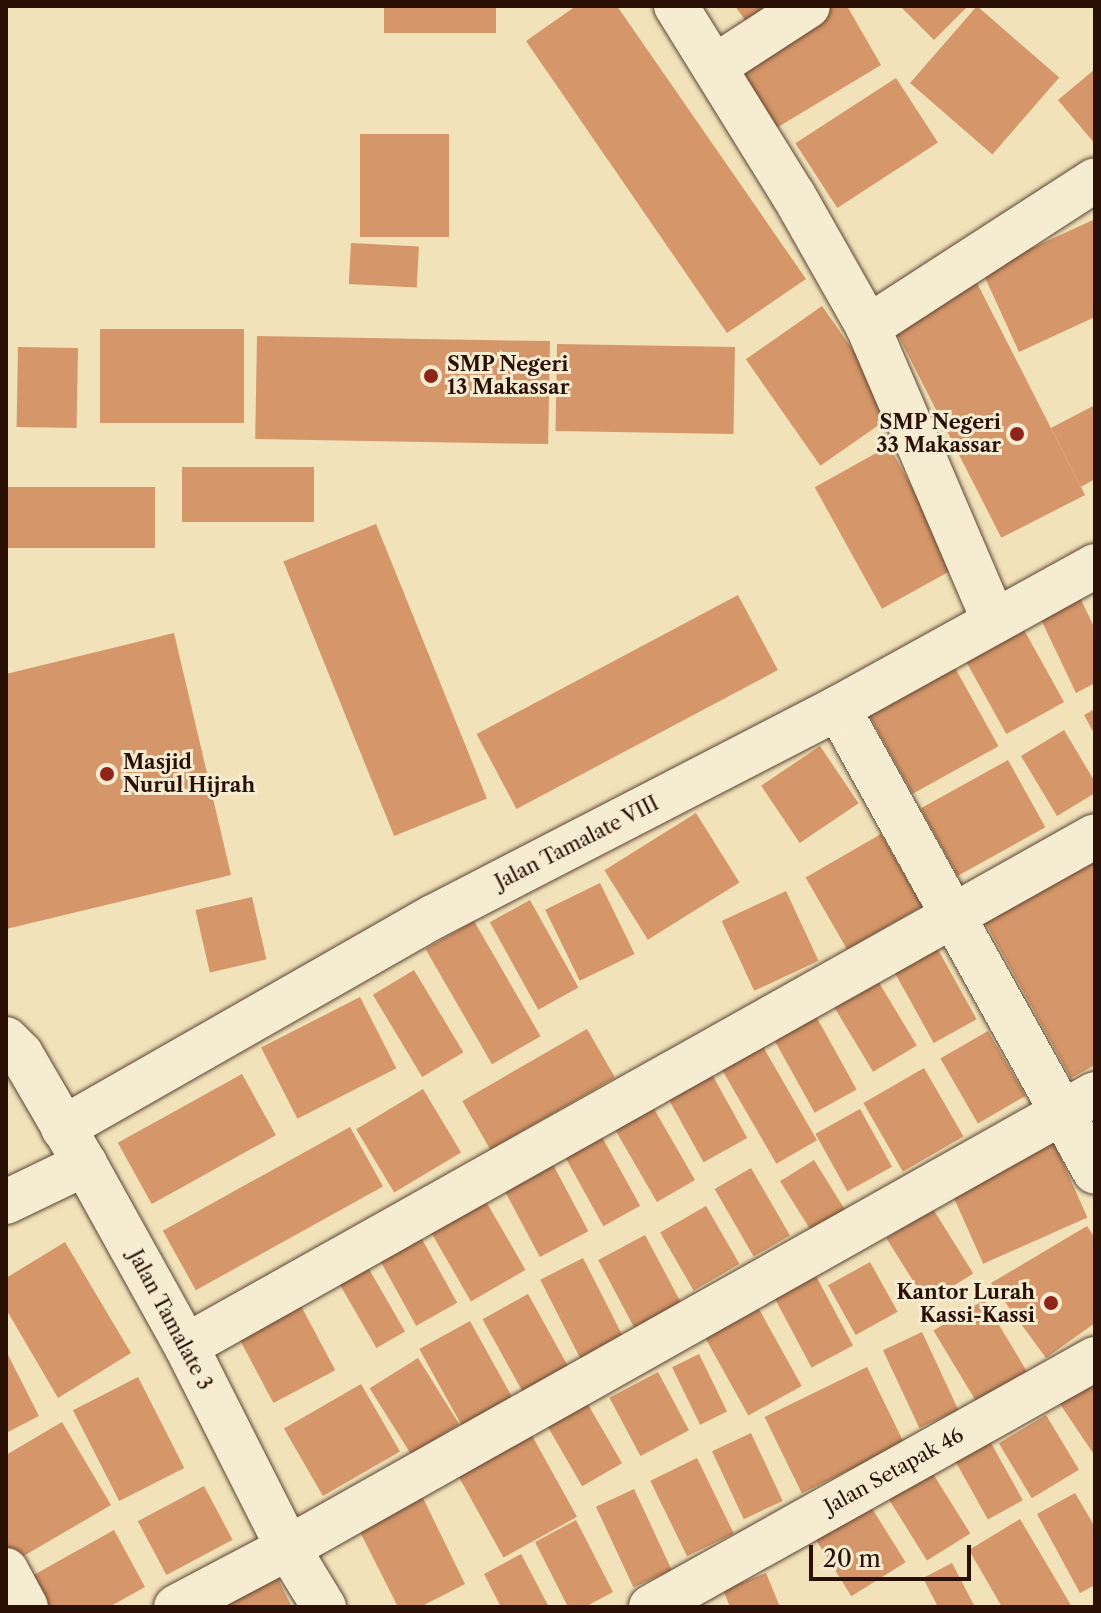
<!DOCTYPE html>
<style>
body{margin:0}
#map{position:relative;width:1101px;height:1613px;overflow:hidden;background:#f1e2ba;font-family:"Libre Caslon Text",serif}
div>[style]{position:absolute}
.building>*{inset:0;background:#d59669;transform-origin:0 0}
.roads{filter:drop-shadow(0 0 2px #5c4432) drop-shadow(0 0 2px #5c4432)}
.street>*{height:44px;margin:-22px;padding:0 22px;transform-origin:22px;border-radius:22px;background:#f6ecd2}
.secondary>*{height:44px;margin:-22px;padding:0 22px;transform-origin:22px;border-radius:22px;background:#f6ecd2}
.dots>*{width:22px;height:22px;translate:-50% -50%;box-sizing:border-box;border:4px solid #f6ecd2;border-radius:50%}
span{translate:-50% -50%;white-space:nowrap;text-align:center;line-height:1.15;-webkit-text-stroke:6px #f6ecd2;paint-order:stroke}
.poi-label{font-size:20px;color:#2a0f05;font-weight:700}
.left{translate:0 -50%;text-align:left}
.right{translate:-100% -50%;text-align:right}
.street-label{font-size:20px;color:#2a0f05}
.frame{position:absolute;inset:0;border:8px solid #2a0f05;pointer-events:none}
.scale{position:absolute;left:809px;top:1545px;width:162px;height:36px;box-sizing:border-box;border:4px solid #2a0f05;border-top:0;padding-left:10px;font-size:24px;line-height:28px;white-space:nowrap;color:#2a0f05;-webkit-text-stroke:6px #f6ecd2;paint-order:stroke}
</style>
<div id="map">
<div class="building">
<i style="left:384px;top:6px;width:112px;height:27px"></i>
<i style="clip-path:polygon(576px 6px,617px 6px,806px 279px,727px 333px,526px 41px)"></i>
<i style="clip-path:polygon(735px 6px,770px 6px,747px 23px)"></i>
<i style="clip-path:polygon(830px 6px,847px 6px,881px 65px,773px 130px,734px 64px)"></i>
<i style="clip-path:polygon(900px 6px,968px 6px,934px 40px)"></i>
<i style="left:977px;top:6px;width:109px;height:102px;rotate:41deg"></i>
<i style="clip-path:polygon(1095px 69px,1095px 144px,1058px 100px)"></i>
<i style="left:896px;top:78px;width:77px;height:120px;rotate:57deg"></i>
<i style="left:449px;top:134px;width:103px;height:89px;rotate:90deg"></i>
<i style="clip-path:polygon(1095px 219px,1095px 317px,1019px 352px,982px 271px)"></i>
<i style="left:351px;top:243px;width:68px;height:41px;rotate:3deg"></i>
<i style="left:977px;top:283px;width:238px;height:94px;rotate:63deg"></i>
<i style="left:822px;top:306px;width:130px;height:93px;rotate:55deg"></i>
<i style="left:100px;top:329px;width:144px;height:94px"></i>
<i style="left:257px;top:336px;width:293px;height:103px;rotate:1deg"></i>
<i style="left:18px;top:347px;width:60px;height:80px;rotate:1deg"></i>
<i style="left:735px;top:347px;width:87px;height:178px;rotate:91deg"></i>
<i style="clip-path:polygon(1095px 405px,1095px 479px,1081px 487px,1051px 428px)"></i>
<i style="left:889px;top:446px;width:139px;height:85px;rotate:61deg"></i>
<i style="left:182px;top:467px;width:132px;height:55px"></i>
<i style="left:155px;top:487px;width:61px;height:149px;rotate:90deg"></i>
<i style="left:376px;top:524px;width:296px;height:100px;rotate:68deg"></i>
<i style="clip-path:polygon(1075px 587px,1095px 629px,1095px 683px,1076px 693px,1035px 607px)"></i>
<i style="left:738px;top:595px;width:85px;height:296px;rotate:62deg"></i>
<i style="left:1018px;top:619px;width:95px;height:66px;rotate:61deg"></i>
<i style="clip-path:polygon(174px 633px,231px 875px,6px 929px,6px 674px)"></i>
<i style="left:949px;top:657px;width:102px;height:98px;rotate:61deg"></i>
<i style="clip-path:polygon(1095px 709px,1095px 735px,1084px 715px)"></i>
<i style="clip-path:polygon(1064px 730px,1095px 782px,1095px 793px,1057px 816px,1021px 756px)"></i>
<i style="left:820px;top:746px;width:69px;height:71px;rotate:56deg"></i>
<i style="left:1008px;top:760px;width:77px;height:100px;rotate:61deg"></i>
<i style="left:696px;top:813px;width:82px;height:108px;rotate:58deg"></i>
<i style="left:881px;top:834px;width:83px;height:87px;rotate:60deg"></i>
<i style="clip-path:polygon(1095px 859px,1095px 1065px,1071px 1078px,984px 920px)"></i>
<i style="left:600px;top:883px;width:79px;height:61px;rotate:64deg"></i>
<i style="left:786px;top:891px;width:77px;height:71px;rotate:65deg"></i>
<i style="left:252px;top:897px;width:64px;height:58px;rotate:77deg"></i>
<i style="left:530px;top:900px;width:100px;height:46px;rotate:61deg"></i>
<i style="left:474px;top:921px;width:133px;height:56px;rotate:60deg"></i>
<i style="left:931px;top:937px;width:94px;height:49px;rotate:61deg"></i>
<i style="left:414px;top:970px;width:96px;height:48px;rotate:59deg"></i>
<i style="left:872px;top:971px;width:87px;height:51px;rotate:59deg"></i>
<i style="left:360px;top:997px;width:80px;height:111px;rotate:63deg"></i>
<i style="left:812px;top:1009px;width:92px;height:48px;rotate:61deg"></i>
<i style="left:587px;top:1029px;width:56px;height:144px;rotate:60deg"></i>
<i style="left:988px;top:1031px;width:75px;height:55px;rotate:60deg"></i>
<i style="left:762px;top:1045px;width:110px;height:47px;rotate:60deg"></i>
<i style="left:924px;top:1068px;width:79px;height:70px;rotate:60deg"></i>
<i style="left:709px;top:1069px;width:79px;height:50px;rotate:61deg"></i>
<i style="left:242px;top:1074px;width:70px;height:142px;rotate:61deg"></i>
<i style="left:423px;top:1089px;width:74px;height:78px;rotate:59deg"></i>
<i style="left:650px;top:1102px;width:90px;height:44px;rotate:60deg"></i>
<i style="left:860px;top:1109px;width:66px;height:51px;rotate:61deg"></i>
<i style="left:350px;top:1127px;width:68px;height:214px;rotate:61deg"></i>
<i style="left:597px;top:1128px;width:89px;height:42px;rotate:61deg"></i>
<i style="left:1052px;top:1138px;width:87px;height:114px;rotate:66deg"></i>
<i style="left:549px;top:1157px;width:84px;height:55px;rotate:62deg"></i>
<i style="left:814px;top:1160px;width:60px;height:40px;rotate:58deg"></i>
<i style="left:751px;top:1168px;width:78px;height:42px;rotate:60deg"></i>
<i style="left:484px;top:1198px;width:83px;height:63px;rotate:60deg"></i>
<i style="left:706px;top:1206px;width:67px;height:53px;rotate:60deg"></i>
<i style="left:933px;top:1209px;width:76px;height:55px;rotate:58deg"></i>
<i style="clip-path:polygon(1087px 1226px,1095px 1238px,1095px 1323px,1046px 1358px,991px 1283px)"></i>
<i style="left:418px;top:1232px;width:81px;height:47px;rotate:61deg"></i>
<i style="left:645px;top:1235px;width:83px;height:53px;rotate:62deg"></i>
<i style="clip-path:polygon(65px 1242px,131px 1353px,58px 1398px,6px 1309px,6px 1278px)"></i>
<i style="left:362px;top:1257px;width:86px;height:33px;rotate:60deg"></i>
<i style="left:583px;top:1258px;width:93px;height:48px;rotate:63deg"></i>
<i style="left:870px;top:1262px;width:57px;height:48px;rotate:61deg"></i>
<i style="left:815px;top:1274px;width:81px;height:47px;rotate:62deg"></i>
<i style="left:528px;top:1294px;width:92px;height:52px;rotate:61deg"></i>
<i style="left:984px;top:1300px;width:83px;height:59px;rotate:59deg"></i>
<i style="left:300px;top:1304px;width:75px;height:70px;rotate:62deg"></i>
<i style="left:759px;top:1309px;width:88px;height:61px;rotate:61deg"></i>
<i style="left:470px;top:1321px;width:92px;height:58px;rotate:61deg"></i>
<i style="left:922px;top:1332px;width:86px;height:43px;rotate:65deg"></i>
<i style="clip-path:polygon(6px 1351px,39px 1416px,6px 1433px)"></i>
<i style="left:699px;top:1354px;width:64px;height:30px;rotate:64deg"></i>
<i style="left:418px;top:1358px;width:78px;height:57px;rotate:58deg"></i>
<i style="left:867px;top:1367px;width:85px;height:114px;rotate:64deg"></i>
<i style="left:658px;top:1372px;width:66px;height:55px;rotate:62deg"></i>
<i style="clip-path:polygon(1095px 1376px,1095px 1456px,1058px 1401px)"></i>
<i style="left:138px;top:1377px;width:102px;height:73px;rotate:63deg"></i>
<i style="left:361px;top:1384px;width:78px;height:89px;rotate:60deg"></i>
<i style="left:586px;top:1401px;width:72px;height:46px;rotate:60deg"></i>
<i style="left:1046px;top:1415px;width:64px;height:55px;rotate:59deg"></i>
<i style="clip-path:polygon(62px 1422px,111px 1505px,15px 1561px,6px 1545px,6px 1455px)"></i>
<i style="left:530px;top:1432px;width:97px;height:84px;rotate:61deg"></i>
<i style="left:985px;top:1432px;width:78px;height:40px;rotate:61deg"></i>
<i style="left:751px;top:1433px;width:75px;height:43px;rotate:65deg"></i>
<i style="left:697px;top:1458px;width:84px;height:52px;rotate:64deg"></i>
<i style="left:930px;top:1469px;width:76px;height:51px;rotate:58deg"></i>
<i style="left:204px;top:1486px;width:61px;height:75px;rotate:62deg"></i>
<i style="left:634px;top:1489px;width:89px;height:42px;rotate:65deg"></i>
<i style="clip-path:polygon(420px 1492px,465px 1584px,420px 1607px,398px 1607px,356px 1524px)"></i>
<i style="clip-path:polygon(1075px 1493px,1095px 1527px,1095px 1585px,1080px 1593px,1037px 1514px)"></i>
<i style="left:868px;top:1502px;width:71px;height:64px;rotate:58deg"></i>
<i style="clip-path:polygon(1020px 1519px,1072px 1607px,1002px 1607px,969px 1550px)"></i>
<i style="clip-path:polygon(576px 1520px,613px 1592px,585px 1607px,568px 1607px,535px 1542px)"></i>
<i style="clip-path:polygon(114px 1530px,145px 1587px,109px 1607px,38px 1607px,23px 1581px)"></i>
<i style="clip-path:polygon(521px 1554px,549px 1607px,501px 1607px,484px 1574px)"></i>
<i style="clip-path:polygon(952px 1563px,975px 1607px,938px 1607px,923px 1578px)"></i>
<i style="clip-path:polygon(766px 1573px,780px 1607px,730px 1607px,723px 1590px)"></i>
<i style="clip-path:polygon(276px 1575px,292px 1607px,211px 1607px)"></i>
</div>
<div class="roads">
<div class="street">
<i style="left:676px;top:6px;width:224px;rotate:58.2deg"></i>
<i style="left:794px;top:196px;width:150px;rotate:60.5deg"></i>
<i style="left:868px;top:327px;width:320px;rotate:66.8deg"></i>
<i style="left:714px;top:67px;width:112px;rotate:-33deg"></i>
<i style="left:868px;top:327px;width:270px;rotate:-32.9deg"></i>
<i style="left:838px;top:708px;width:530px;rotate:61.02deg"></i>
<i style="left:63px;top:1128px;width:426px;rotate:-29.7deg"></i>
<i style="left:433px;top:917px;width:456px;rotate:-27.3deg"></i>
<i style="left:838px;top:708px;width:294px;rotate:-28.9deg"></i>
<i style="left:6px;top:1202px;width:88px;rotate:-25.7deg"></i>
<i style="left:186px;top:1346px;width:1042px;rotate:-29.29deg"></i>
<i style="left:6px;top:1570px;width:42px;rotate:61.6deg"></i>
<i style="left:176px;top:1607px;width:127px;rotate:-27.8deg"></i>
<i style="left:288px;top:1548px;width:926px;rotate:-29.36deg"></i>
<i style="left:651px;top:1607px;width:509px;rotate:-29.19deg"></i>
</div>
<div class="secondary">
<i style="left:6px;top:1039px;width:21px;rotate:45deg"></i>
<i style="left:21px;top:1054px;width:127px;rotate:59.8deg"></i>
<i style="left:85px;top:1164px;width:208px;rotate:61deg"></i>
<i style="left:186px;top:1346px;width:226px;rotate:63.2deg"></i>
<i style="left:288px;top:1548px;width:69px;rotate:58.6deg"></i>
</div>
</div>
<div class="dots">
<i style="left:431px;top:376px;background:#8f2418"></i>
<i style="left:1017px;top:434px;background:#8f2418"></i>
<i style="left:107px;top:774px;background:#8f2418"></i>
<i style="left:1051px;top:1303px;background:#8f2418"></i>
</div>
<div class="poi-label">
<span class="left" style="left:447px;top:376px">SMP Negeri<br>13 Makassar</span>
<span class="right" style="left:1001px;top:434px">SMP Negeri<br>33 Makassar</span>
<span class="left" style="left:123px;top:774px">Masjid<br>Nurul Hijrah</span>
<span class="right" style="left:1035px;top:1304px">Kantor Lurah<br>Kassi-Kassi</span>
</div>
<div class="street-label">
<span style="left:577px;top:843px;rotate:-27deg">Jalan Tamalate VIII</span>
<span style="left:170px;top:1320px;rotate:62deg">Jalan Tamalate 3</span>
<span style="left:894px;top:1471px;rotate:-29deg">Jalan Setapak 46</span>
</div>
<div class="frame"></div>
<div class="scale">20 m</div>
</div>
